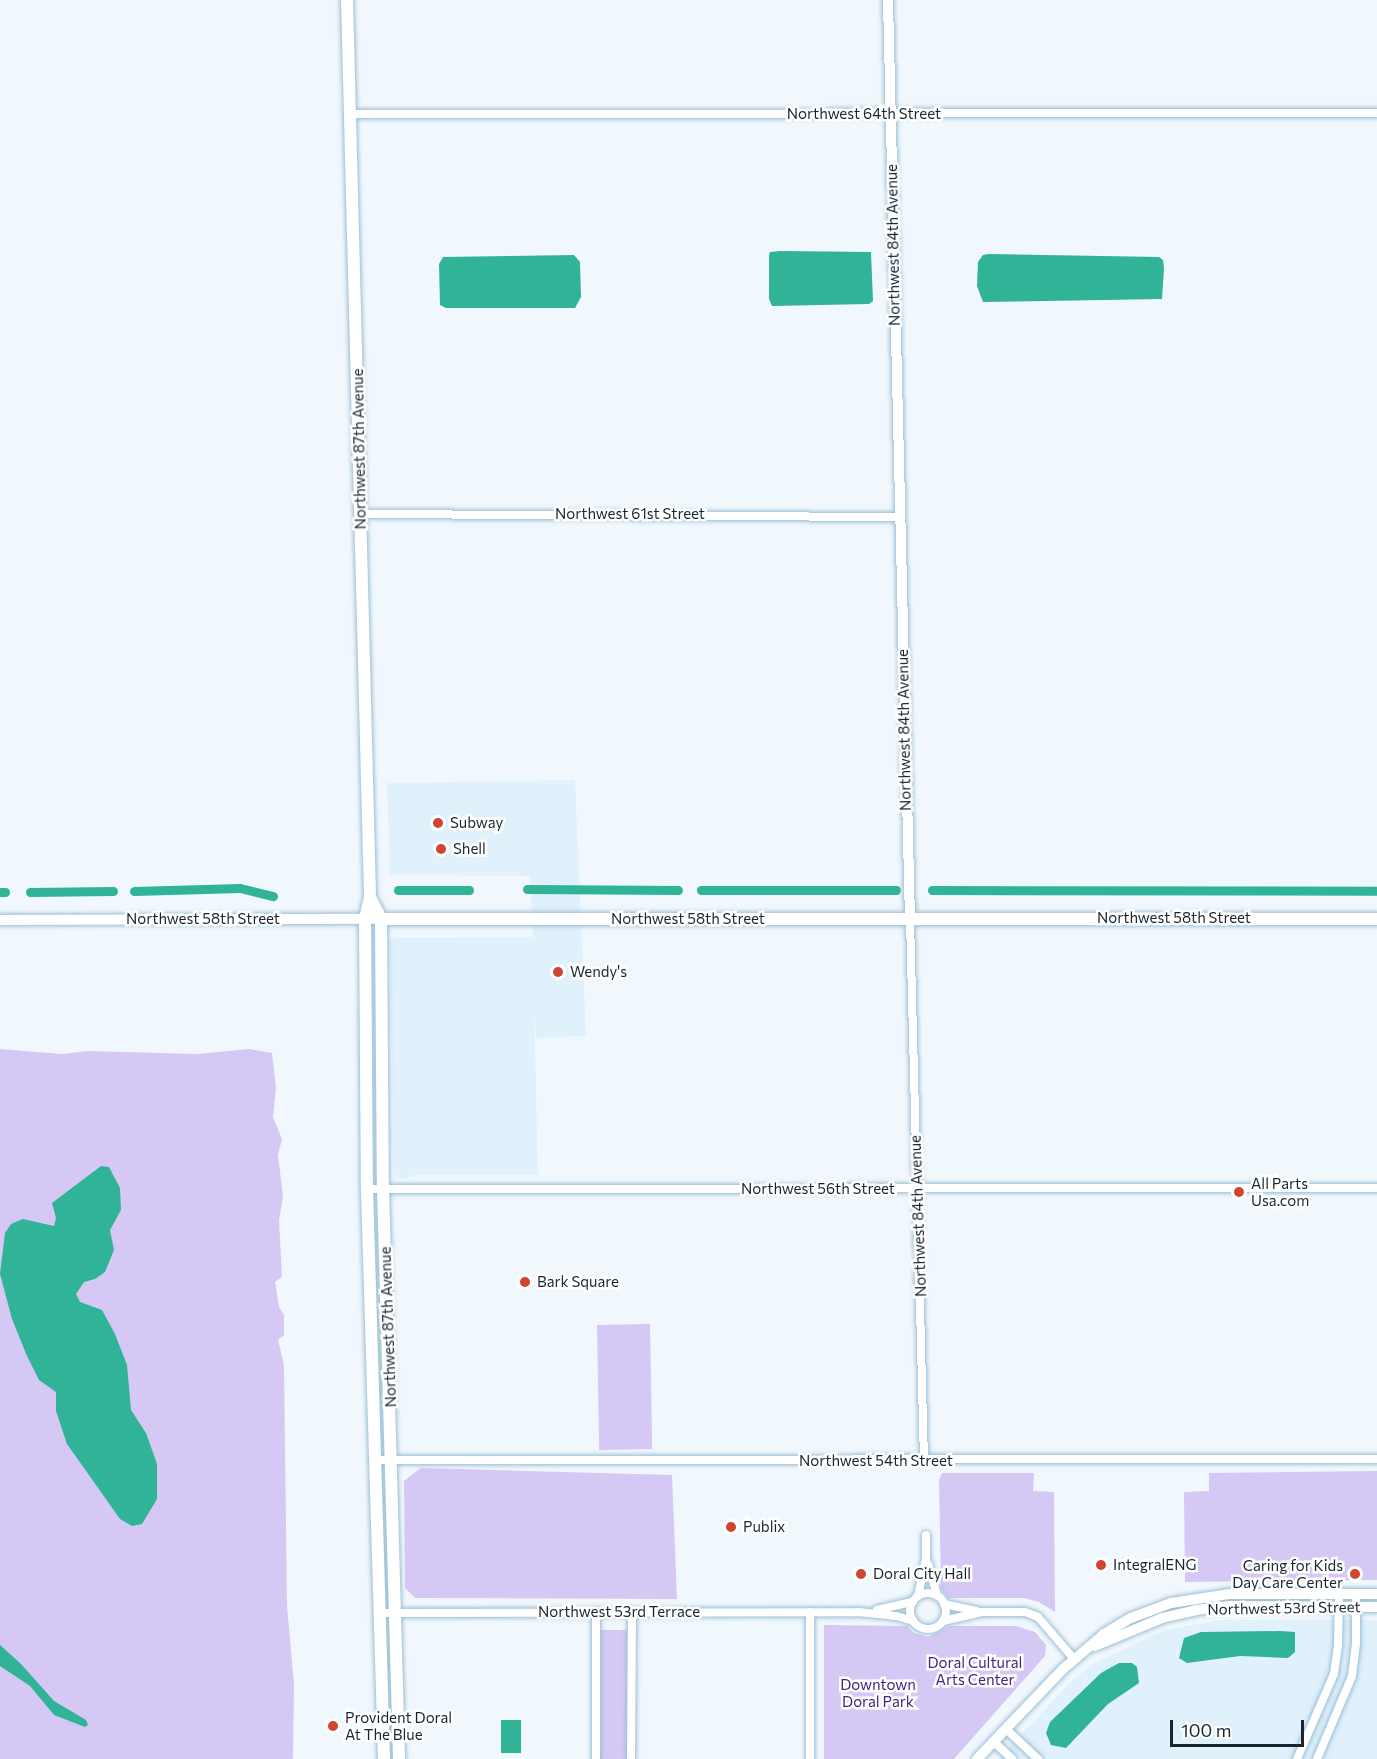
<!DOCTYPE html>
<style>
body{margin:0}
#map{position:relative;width:1377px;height:1759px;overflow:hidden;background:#f1f8fd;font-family:Commissioner,sans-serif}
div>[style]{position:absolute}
.built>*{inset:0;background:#e0f1fc}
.green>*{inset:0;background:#d5c8f5;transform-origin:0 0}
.water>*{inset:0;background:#30b397;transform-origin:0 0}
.canal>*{height:9px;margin:-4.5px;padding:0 4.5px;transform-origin:4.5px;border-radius:4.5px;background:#30b397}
.roads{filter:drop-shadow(0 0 2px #9cbfd5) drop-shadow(0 0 2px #9cbfd5)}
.minor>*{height:8px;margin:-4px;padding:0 4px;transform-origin:4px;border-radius:4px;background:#fff}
.minor>.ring{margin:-4px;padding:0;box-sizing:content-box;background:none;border:8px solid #fff;border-radius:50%}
.tertiary>*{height:10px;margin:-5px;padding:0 5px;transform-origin:5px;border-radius:5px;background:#fff}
.secondary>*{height:12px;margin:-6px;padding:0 6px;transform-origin:6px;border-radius:6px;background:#fff}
.dots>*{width:16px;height:16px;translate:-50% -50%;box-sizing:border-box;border:3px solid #fff;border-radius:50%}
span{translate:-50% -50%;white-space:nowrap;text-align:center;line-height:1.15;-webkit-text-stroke:5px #fff;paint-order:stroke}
.street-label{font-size:15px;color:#19262f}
.poi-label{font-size:15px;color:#19262f}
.left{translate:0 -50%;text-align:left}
.right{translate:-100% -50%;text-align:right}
.park-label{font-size:15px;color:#49207e}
.scale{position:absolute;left:1170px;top:1720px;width:134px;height:27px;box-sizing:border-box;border:3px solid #19262f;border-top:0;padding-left:8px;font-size:18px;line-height:21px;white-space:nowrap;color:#19262f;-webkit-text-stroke:4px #fff;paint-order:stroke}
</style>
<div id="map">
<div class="built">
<i style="clip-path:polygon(575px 780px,586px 1036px,536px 1038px,534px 1005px,538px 1175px,413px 1175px,406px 1179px,398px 1178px,394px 1173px,390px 941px,394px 938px,533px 937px,530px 876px,390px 875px,387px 783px)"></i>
<i style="clip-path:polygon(1219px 1620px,1377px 1620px,1377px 1759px,998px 1759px,1073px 1680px,1093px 1664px,1165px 1630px)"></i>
</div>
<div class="green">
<i style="clip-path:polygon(0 1049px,62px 1054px,88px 1051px,197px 1054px,249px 1049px,272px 1053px,276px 1088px,273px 1117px,282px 1139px,278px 1155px,283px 1197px,279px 1220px,282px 1277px,275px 1282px,279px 1307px,284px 1315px,284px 1335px,278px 1340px,284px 1365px,287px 1606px,294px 1684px,293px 1759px,0 1759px)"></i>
<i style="left:650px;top:1324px;width:125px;height:53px;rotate:89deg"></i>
<i style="clip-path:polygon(421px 1468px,672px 1475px,677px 1599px,415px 1598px,405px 1588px,404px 1481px)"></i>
<i style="clip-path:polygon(1377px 1471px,1377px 1580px,1185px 1582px,1184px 1492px,1209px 1491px,1209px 1473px)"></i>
<i style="clip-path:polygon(942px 1473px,1034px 1473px,1033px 1491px,1054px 1492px,1055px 1612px,1039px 1602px,1024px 1598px,948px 1598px,941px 1589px,939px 1480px)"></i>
<i style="clip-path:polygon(824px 1625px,907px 1626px,914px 1633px,928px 1637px,949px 1626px,1016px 1626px,1035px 1632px,1046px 1645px,1045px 1656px,954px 1759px,824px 1759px)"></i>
<i style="left:599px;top:1630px;width:28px;height:129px"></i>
</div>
<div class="water">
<i style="clip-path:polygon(780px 251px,871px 252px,873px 301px,869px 304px,772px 306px,769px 299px,769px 255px,770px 252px)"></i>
<i style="clip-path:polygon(988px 254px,1159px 257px,1163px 260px,1164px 268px,1162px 299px,983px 302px,977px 286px,978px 262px,983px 255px)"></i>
<i style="clip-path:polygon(574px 255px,580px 262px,581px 297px,575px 308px,446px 308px,440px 305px,439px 264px,443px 257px)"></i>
<i style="clip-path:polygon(101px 1166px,109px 1167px,120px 1188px,121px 1210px,110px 1230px,114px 1250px,105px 1272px,95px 1279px,84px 1282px,76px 1294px,80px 1302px,102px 1310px,115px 1334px,127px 1365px,131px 1410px,146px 1433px,157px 1464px,157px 1499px,142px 1524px,132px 1526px,120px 1519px,67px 1444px,56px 1411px,56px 1392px,39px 1380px,27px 1356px,12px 1319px,0 1274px,5px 1233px,11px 1224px,23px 1219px,54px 1226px,56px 1218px,52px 1203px)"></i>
<i style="clip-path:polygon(1281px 1631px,1295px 1632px,1295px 1652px,1288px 1658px,1240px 1656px,1187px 1663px,1179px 1658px,1184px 1638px,1201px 1632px)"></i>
<i style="clip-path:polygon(0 1645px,21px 1664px,54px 1701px,86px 1720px,88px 1725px,85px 1727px,54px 1715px,30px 1686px,0 1666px)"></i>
<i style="clip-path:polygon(1119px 1663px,1132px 1663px,1137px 1667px,1139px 1683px,1108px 1704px,1066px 1748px,1051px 1745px,1046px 1733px,1050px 1722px,1101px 1673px)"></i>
<i style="left:501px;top:1720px;width:20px;height:33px"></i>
</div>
<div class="canal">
<i style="left:527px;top:889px;width:151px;rotate:0.4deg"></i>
<i style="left:398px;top:890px;width:71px"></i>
<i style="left:701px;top:890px;width:195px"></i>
<i style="left:932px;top:890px;width:445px;rotate:0.1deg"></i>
<i style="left:134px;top:891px;width:106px;rotate:-1.6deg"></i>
<i style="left:240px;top:888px;width:34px;rotate:14deg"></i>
<i style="left:0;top:892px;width:5px"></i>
<i style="left:30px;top:892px;width:83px;rotate:-0.7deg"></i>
</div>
<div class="roads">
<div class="minor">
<i style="left:352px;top:114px;width:1025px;rotate:-0.06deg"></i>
<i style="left:361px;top:514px;width:538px;rotate:0.32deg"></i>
<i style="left:910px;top:919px;width:542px;rotate:88.52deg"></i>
<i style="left:367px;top:1189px;width:1010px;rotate:-0.06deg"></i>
<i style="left:376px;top:1460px;width:1001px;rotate:-0.06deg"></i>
<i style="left:928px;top:1564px;width:33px;rotate:74deg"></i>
<i class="ring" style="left:910px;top:1593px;width:28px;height:28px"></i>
<i style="left:918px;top:1596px;width:39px;rotate:-78deg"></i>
<i style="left:926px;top:1558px;width:23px;rotate:-90deg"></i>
<i style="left:944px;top:1604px;width:33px;rotate:12deg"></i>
<i style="left:877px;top:1610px;width:37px;rotate:-13deg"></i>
<i style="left:810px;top:1612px;width:147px;rotate:90deg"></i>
<i style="left:380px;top:1613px;width:478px;rotate:-0.1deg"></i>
<i style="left:858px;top:1612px;width:38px;rotate:6deg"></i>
<i style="left:896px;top:1616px;width:18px;rotate:16deg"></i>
<i style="left:943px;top:1621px;width:40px;rotate:-13deg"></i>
<i style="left:982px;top:1612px;width:43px"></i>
<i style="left:1025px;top:1612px;width:14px;rotate:21deg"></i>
<i style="left:1038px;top:1617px;width:55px;rotate:49.4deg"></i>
<i style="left:1006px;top:1729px;width:44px;rotate:43.2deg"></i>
<i style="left:994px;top:1742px;width:25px;rotate:43deg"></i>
<i style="left:596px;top:1759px;width:147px;rotate:-90deg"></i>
<i style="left:631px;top:1759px;width:147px;rotate:-89.6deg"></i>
<i style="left:1297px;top:1759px;width:93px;rotate:-66.5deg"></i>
<i style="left:1334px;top:1674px;width:29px;rotate:-82deg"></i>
<i style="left:1338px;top:1645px;width:51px;rotate:-88.9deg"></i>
<i style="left:1317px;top:1759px;width:90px;rotate:-67.1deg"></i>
<i style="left:1352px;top:1676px;width:32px;rotate:-83deg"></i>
<i style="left:1356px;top:1644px;width:50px;rotate:-90deg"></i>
</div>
<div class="tertiary">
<i style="left:888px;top:0;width:919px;rotate:88.63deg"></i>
<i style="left:0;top:920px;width:381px;rotate:-0.2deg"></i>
<i style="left:1095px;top:1646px;width:73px;rotate:-22.7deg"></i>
<i style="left:1162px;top:1618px;width:35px;rotate:-13deg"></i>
<i style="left:1196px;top:1610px;width:34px;rotate:-7deg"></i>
<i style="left:1230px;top:1606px;width:147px;rotate:0.4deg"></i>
<i style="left:977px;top:1759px;width:124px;rotate:-46.3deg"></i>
<i style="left:1063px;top:1669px;width:54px;rotate:-40.5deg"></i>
<i style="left:1104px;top:1634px;width:31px;rotate:-31deg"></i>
<i style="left:1131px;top:1618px;width:43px;rotate:-20.6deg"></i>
<i style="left:1171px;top:1603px;width:60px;rotate:-8.7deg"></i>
<i style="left:1230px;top:1594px;width:147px"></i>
</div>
<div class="secondary">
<i style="left:347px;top:0;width:897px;rotate:88.53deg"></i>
<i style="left:370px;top:897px;width:23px;rotate:103deg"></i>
<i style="left:365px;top:919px;width:270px;rotate:89.6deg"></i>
<i style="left:367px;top:1189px;width:570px;rotate:88.29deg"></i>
<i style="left:370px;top:897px;width:25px;rotate:63deg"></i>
<i style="left:381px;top:919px;width:269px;rotate:89.6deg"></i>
<i style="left:383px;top:1188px;width:571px;rotate:88.39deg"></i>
<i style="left:381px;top:919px;width:996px"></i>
</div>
</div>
<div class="dots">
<i style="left:438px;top:823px;background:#d04430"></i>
<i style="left:441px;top:849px;background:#d04430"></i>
<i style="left:558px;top:972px;background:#d04430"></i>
<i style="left:1239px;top:1192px;background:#d04430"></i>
<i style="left:525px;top:1282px;background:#d04430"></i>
<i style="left:731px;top:1527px;background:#d04430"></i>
<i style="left:1101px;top:1565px;background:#d04430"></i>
<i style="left:861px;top:1574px;background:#d04430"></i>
<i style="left:1355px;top:1574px;background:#d04430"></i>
<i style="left:333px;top:1726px;background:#d04430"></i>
</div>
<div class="street-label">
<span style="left:864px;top:114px">Northwest 64th Street</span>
<span style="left:893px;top:245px;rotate:-91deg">Northwest 84th Avenue</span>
<span style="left:359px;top:449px;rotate:-91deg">Northwest 87th Avenue</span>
<span style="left:630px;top:514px">Northwest 61st Street</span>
<span style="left:904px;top:730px;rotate:-91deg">Northwest 84th Avenue</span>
<span style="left:1174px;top:918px">Northwest 58th Street</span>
<span style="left:203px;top:919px">Northwest 58th Street</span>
<span style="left:688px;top:919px">Northwest 58th Street</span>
<span style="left:818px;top:1189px">Northwest 56th Street</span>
<span style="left:918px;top:1216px;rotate:-92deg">Northwest 84th Avenue</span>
<span style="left:388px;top:1327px;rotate:-92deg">Northwest 87th Avenue</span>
<span style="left:876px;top:1461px">Northwest 54th Street</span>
<span style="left:1284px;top:1608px;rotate:-1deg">Northwest 53rd Street</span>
<span style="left:619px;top:1612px">Northwest 53rd Terrace</span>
</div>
<div class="poi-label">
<span class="left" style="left:450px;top:823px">Subway</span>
<span class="left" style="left:453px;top:849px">Shell</span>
<span class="left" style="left:570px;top:972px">Wendy's</span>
<span class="left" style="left:1251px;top:1192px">All Parts<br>Usa.com</span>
<span class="left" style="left:537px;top:1282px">Bark Square</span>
<span class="left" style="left:743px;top:1527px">Publix</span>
<span class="left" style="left:1113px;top:1565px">IntegralENG</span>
<span class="right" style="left:1343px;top:1574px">Caring for Kids<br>Day Care Center</span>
<span class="left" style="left:873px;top:1574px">Doral City Hall</span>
<span class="left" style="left:345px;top:1726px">Provident Doral<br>At The Blue</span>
</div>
<div class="park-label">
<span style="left:975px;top:1671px">Doral Cultural<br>Arts Center</span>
<span style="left:878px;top:1693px">Downtown<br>Doral Park</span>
</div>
<div class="scale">100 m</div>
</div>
